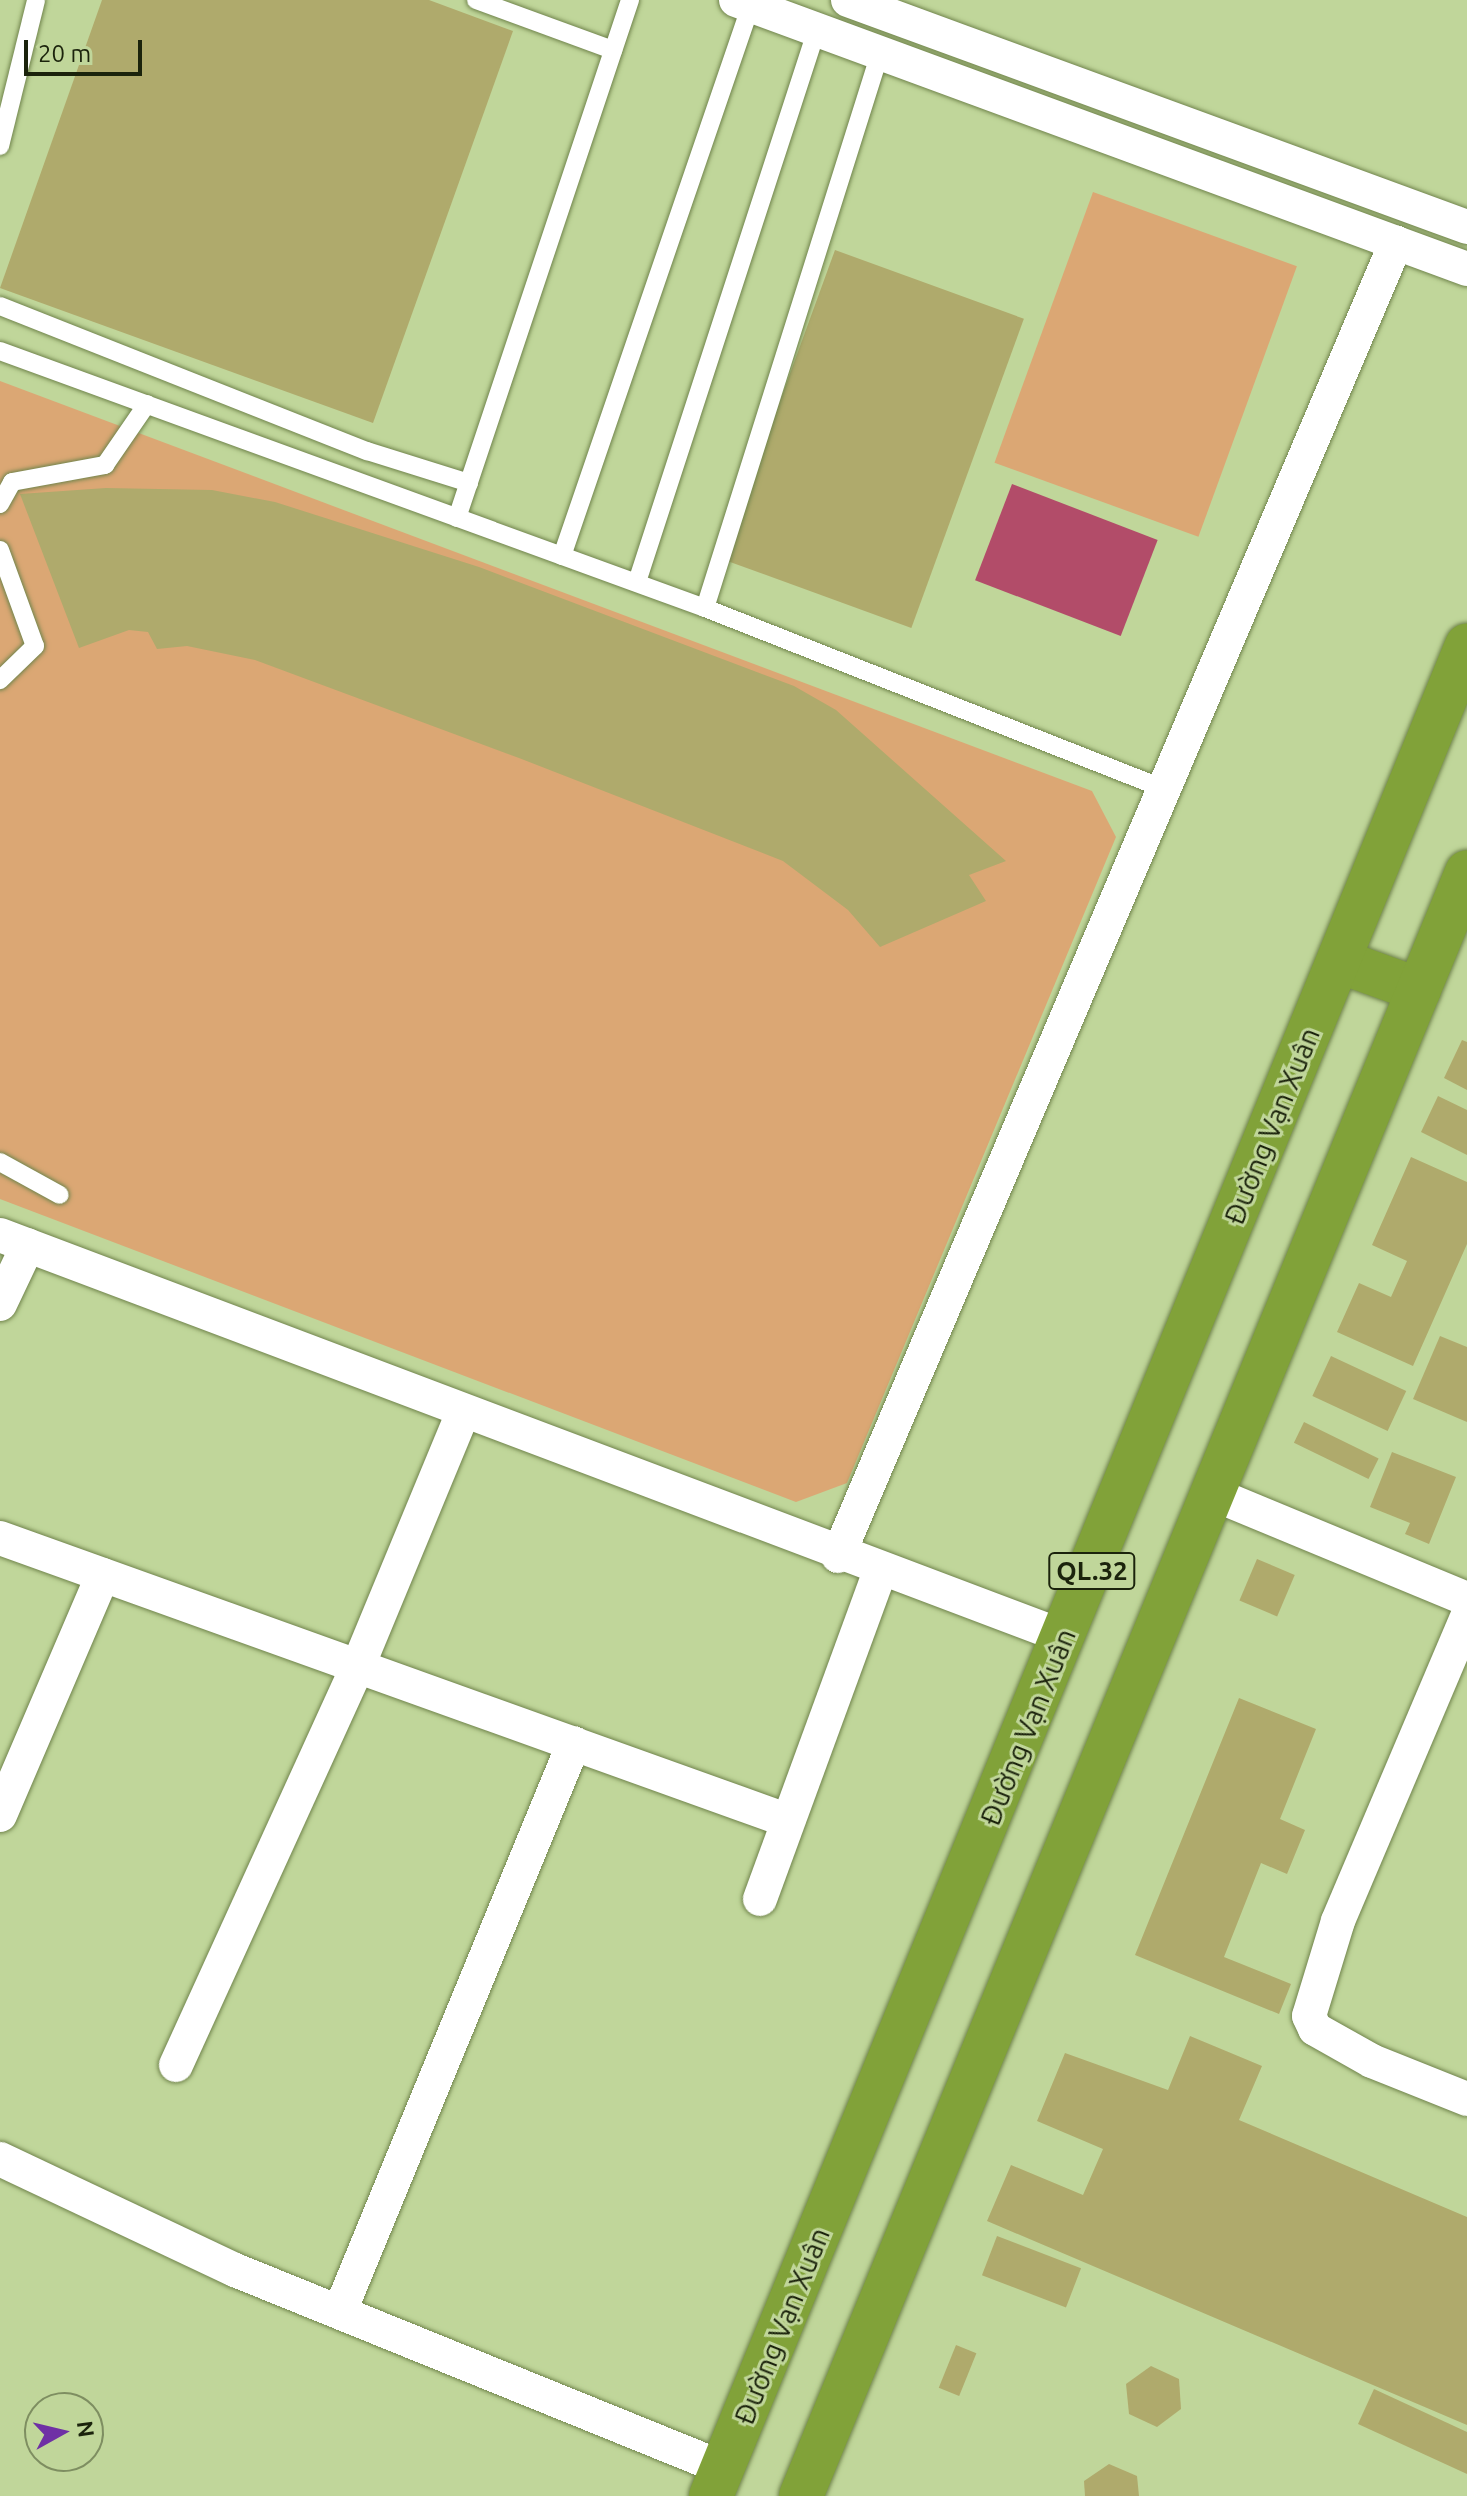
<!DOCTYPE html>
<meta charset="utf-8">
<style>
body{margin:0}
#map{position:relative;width:1467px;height:2496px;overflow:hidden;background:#c0d69a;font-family:Ubuntu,sans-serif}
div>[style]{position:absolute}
.green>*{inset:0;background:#dba774;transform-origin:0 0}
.water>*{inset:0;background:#b24c69;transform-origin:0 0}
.building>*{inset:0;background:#afaa6c;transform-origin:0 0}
.roads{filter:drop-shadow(0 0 2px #70844c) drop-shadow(0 0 2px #70844c)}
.lane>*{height:18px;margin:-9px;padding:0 9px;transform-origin:9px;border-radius:9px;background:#fff}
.street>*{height:34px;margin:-17px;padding:0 17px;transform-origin:17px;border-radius:17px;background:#fff}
.highway>*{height:44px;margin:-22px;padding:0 22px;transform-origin:22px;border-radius:22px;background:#81a239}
span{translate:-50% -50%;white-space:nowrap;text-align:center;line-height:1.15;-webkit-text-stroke:6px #c0d69a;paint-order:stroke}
.shield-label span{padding:2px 6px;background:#c0d69a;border:2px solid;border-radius:6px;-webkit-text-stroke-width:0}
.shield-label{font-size:26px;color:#1b230c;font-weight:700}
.street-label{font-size:28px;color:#1b230c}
.north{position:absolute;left:24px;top:2392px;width:80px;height:80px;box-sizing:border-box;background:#c0d69a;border:2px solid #7e8e61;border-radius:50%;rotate:82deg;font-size:22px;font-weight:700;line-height:32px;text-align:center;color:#1b230c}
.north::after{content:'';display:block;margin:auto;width:28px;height:36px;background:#6f30a5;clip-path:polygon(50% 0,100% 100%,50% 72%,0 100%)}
.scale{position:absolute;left:24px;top:40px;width:118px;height:36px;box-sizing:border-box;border:4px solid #1b230c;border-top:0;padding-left:10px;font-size:24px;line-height:28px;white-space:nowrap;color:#1b230c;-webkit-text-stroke:6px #c0d69a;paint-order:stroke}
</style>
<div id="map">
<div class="green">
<i style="left:1093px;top:192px;width:217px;height:288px;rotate:20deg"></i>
<i style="clip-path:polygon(0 381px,1092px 791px,1116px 837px,847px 1483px,796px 1502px,0 1199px)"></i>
</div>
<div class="water">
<i style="left:1012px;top:484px;width:156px;height:103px;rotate:21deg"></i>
</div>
<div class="building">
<i style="clip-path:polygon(102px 0,429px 0,513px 31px,373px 423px,0 288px)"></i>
<i style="left:835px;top:250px;width:201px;height:329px;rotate:20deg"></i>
<i style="clip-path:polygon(106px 488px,212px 490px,275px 502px,479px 567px,794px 686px,836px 710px,1006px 861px,969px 875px,986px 901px,880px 947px,848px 910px,783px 861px,519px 758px,255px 660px,187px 646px,157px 649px,148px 632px,129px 630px,79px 648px,20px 494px)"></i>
<i style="clip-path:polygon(1462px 1040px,1467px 1042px,1467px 1090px,1444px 1078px)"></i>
<i style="clip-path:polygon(1438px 1096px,1467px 1110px,1467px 1155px,1421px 1132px)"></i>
<i style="clip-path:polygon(1411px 1157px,1467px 1182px,1467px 1244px,1413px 1366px,1337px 1332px,1359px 1283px,1391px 1297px,1407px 1261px,1372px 1245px)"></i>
<i style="clip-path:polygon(1440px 1336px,1467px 1347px,1467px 1422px,1413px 1399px)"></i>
<i style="left:1331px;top:1356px;width:83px;height:44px;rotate:25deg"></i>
<i style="left:1304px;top:1422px;width:83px;height:23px;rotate:26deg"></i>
<i style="clip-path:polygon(1392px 1452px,1456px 1477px,1429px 1544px,1405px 1534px,1410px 1523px,1370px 1507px)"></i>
<i style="left:1257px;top:1559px;width:41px;height:45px;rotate:23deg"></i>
<i style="clip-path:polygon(1239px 1698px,1316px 1729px,1280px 1819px,1305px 1830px,1287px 1874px,1261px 1863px,1224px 1957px,1291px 1984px,1279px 2014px,1135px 1955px)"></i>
<i style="clip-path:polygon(1190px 2036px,1262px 2066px,1239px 2120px,1467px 2217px,1467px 2425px,987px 2221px,1011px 2165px,1083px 2195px,1103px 2149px,1037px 2121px,1065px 2053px,1168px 2090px)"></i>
<i style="left:997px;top:2236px;width:90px;height:42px;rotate:21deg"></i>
<i style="left:956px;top:2345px;width:22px;height:46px;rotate:22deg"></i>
<i style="clip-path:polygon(1151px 2366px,1179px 2379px,1181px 2409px,1157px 2427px,1129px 2414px,1126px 2384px)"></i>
<i style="clip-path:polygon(1374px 2389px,1467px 2432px,1467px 2474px,1358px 2424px)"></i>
<i style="clip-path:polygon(1109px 2464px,1137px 2476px,1139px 2496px,1085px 2496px,1084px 2481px)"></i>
</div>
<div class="roads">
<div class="lane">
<i style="left:476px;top:0;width:146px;rotate:20.1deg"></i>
<i style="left:0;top:146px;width:150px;rotate:-76.1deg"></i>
<i style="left:0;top:306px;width:395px;rotate:21.6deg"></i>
<i style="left:367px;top:451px;width:107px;rotate:17.4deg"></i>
<i style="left:0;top:351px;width:750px;rotate:20.03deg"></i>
<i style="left:705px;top:608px;width:496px;rotate:21.5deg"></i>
<i style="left:0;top:504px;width:25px;rotate:-61deg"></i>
<i style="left:12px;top:482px;width:95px;rotate:-10.4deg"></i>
<i style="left:105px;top:465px;width:74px;rotate:-55.5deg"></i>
<i style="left:457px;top:518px;width:546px;rotate:-71.53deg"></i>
<i style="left:0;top:550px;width:102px;rotate:70deg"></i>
<i style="left:35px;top:646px;width:49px;rotate:135.8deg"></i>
<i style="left:562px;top:556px;width:583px;rotate:-71.07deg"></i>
<i style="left:637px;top:582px;width:582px;rotate:-71.97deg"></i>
<i style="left:705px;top:608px;width:582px;rotate:-72.5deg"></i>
<i style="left:0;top:1162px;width:68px;rotate:28.8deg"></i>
</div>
<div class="street">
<i style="left:736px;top:0;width:779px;rotate:20.2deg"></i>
<i style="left:848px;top:0;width:659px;rotate:20.14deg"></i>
<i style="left:0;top:1235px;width:1138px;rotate:20.68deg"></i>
<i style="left:0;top:1304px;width:65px;rotate:-64.6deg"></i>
<i style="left:1211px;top:1493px;width:277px;rotate:22.5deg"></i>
<i style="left:0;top:1538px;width:835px;rotate:19.74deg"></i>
<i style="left:838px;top:1556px;width:1427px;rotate:-66.98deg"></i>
<i style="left:1467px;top:1617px;width:330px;rotate:113deg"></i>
<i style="left:1338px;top:1921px;width:99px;rotate:107deg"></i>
<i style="left:1309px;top:2016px;width:14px;rotate:65deg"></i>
<i style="left:1315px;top:2029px;width:65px;rotate:29.3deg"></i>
<i style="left:1372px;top:2061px;width:102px;rotate:21.8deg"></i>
<i style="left:0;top:1815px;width:261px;rotate:-66.8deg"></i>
<i style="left:760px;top:1899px;width:349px;rotate:-69.9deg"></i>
<i style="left:176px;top:2065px;width:439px;rotate:-65.5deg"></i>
<i style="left:358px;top:1666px;width:275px;rotate:-67.5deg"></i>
<i style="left:0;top:2159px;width:260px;rotate:25.3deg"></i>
<i style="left:235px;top:2270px;width:527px;rotate:22.08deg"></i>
<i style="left:340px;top:2311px;width:614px;rotate:-67.61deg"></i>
</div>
<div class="highway">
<i style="left:1339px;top:961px;width:85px;rotate:19.9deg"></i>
<i style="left:711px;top:2496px;width:1999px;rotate:-67.78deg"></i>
<i style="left:801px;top:2496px;width:1755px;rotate:-67.7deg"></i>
</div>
</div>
<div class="shield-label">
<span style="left:1092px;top:1571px">QL.32</span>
</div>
<div class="street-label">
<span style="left:1272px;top:1126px;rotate:-68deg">Đường Vạn Xuân</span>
<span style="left:1028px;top:1727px;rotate:-68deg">Đường Vạn Xuân</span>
<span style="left:782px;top:2326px;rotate:-68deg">Đường Vạn Xuân</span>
</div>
<div class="north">N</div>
<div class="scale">20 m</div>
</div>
